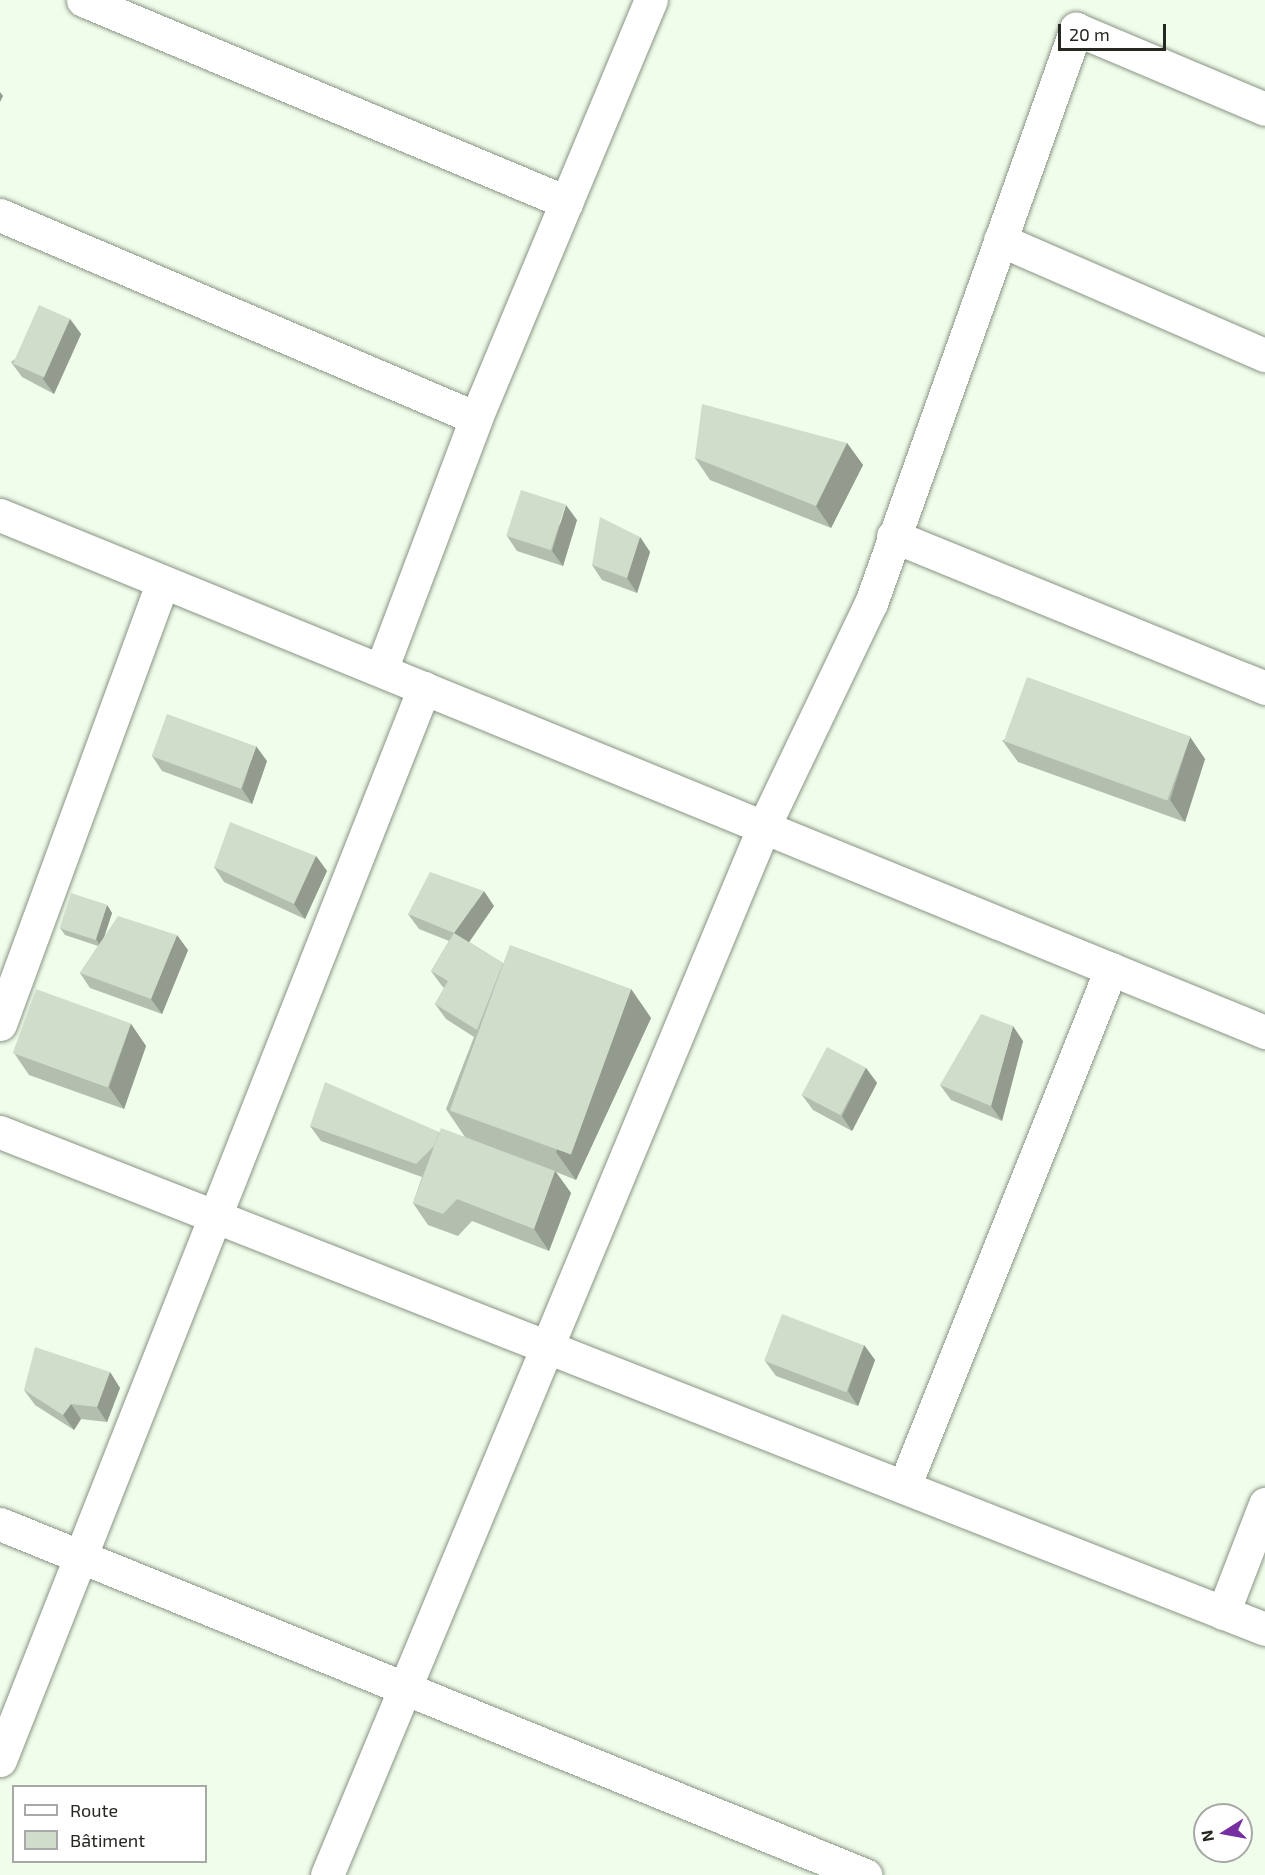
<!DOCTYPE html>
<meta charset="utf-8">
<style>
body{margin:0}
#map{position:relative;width:1265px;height:1875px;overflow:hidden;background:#f1fdeb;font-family:"Exo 2",sans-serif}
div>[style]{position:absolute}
.roads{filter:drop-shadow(0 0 2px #899484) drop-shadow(0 0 2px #899484)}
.street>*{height:33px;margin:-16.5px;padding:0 16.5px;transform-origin:16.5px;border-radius:16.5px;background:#fff}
.wall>*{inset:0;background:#b4beaf}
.shaded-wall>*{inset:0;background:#929b8e}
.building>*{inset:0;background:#d1ddcb;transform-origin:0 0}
span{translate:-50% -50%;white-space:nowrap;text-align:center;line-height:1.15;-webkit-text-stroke:6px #fff;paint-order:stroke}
.legend{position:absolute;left:12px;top:1785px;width:195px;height:78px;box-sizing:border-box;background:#fff;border:2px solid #a7a9a6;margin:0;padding:8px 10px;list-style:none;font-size:18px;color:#242821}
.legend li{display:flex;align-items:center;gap:12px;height:30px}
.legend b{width:30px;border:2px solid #a7a9a6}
.north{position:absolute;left:1193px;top:1803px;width:60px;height:60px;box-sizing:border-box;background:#fff;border:2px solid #a7a9a6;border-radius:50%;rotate:259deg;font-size:16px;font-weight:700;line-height:24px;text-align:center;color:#242821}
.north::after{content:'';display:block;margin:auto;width:21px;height:27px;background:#762ea1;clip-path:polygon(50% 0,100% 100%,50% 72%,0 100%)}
.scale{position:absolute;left:1058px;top:24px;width:108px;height:27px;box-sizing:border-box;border:3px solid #242821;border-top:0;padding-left:8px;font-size:18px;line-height:21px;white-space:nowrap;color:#242821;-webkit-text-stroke:4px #fff;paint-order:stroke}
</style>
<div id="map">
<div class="roads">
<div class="street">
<i style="left:83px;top:0;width:524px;rotate:22.7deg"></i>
<i style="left:0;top:215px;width:517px;rotate:23.1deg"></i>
<i style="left:1000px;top:240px;width:289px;rotate:23.5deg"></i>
<i style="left:0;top:515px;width:1367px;rotate:22.23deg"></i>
<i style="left:893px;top:536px;width:402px;rotate:22.2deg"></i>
<i style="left:381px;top:670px;width:269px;rotate:-69.3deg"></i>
<i style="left:476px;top:418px;width:453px;rotate:-67.3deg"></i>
<i style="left:0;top:1024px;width:471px;rotate:-69.8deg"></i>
<i style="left:0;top:1132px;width:1359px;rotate:21.45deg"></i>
<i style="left:904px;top:1487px;width:558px;rotate:-68.22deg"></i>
<i style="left:0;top:1524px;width:934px;rotate:22.09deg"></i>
<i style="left:1223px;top:1613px;width:117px;rotate:-68.9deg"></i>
<i style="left:0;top:1760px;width:1153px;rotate:-68.42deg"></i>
<i style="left:327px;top:1875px;width:1136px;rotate:-67.38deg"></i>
<i style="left:764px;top:826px;width:247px;rotate:-64.4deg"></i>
<i style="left:871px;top:603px;width:610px;rotate:-70.35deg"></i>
<i style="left:1076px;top:29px;width:205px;rotate:22.9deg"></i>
</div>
</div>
<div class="wall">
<i style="clip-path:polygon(70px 319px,81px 334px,54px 394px,22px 377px,11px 362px)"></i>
<i style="clip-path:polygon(847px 443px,863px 465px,831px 528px,710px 480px,695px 458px)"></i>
<i style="clip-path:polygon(577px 520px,563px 566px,517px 551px,507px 536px)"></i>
<i style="clip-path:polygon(640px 537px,650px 552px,637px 593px,602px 580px,592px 565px)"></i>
<i style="clip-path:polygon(1190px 737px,1205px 759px,1185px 822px,1018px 762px,1002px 740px)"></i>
<i style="clip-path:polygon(152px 756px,267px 761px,252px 804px,162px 771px)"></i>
<i style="clip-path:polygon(316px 856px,327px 871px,305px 919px,224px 882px,214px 867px)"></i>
<i style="clip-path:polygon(107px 905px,112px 913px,104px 936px,188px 950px,162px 1014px,90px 988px,80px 973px,98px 946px,65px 935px,60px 928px)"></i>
<i style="clip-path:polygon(494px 906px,469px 942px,503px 963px,631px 989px,651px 1018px,576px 1180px,556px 1172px,571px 1193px,549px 1251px,472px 1221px,458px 1236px,428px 1225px,413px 1203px,422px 1177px,321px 1141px,310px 1126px,439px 1132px,465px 1137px,446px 1109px,474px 1037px,446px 1019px,435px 1004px,444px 988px,442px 986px,431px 971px,449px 941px,419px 929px,408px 914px)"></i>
<i style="clip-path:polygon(131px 1024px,146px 1046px,124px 1109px,29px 1075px,14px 1053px)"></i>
<i style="clip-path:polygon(1023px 1041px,1002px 1121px,951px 1100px,940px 1085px)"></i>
<i style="clip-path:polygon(866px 1068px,877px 1083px,852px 1131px,813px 1110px,802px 1095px)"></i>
<i style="clip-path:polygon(864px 1345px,875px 1360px,858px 1406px,776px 1376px,765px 1361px)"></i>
<i style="clip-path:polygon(110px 1372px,120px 1388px,107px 1422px,81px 1419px,74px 1430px,35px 1405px,24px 1390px)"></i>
</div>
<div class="shaded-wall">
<i style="clip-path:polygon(0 92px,3px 96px,0 102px)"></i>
<i style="clip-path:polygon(70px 319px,81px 334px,54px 394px,43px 379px)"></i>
<i style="clip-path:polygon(847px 443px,863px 465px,831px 528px,816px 506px)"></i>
<i style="clip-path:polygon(566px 505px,577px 520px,563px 566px,552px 551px)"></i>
<i style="clip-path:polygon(640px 537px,650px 552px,637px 593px,627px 578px)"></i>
<i style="clip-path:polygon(1190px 737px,1205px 759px,1185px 822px,1170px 800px)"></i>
<i style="clip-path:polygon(256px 746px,267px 761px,252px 804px,242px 789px)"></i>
<i style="clip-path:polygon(316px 856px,327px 871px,305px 919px,294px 904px)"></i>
<i style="clip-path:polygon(484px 891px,494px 906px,465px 948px,454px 933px)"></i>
<i style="clip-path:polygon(107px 905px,112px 913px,101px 947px,96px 939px)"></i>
<i style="clip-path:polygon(177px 935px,188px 950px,162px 1014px,151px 999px)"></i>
<i style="clip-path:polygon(631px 989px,651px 1018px,576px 1180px,556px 1152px)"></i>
<i style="clip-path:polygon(131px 1024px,146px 1046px,124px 1109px,109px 1087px)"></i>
<i style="clip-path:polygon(1013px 1026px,1023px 1041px,1002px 1121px,991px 1106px)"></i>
<i style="clip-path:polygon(866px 1068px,877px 1083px,852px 1131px,842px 1116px)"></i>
<i style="clip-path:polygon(555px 1171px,571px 1193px,549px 1251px,534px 1229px)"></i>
<i style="clip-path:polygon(864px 1345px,875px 1360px,858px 1406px,848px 1391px)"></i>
<i style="clip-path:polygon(110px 1372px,120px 1388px,107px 1422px,97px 1407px)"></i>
<i style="clip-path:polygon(71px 1404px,81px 1419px,74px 1430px,63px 1415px)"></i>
</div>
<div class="building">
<i style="left:39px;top:305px;width:34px;height:64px;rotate:24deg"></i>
<i style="clip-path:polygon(702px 404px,847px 443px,816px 506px,695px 458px)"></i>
<i style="left:521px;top:490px;width:47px;height:48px;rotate:18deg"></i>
<i style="clip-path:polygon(600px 517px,640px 537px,627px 578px,592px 565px)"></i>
<i style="left:1027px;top:677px;width:174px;height:68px;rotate:20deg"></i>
<i style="left:167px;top:714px;width:95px;height:45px;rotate:20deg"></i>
<i style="clip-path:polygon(230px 822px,316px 856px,294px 904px,214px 867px)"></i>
<i style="clip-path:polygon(430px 872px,484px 891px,454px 933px,503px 963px,477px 1030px,435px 1004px,448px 981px,431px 971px,454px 933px,408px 914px)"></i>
<i style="left:71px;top:893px;width:38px;height:37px;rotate:18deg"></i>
<i style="clip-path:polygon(118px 916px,177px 935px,151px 999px,80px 973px)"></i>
<i style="left:510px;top:945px;width:129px;height:176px;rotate:20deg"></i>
<i style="left:36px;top:989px;width:101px;height:68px;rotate:20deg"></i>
<i style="clip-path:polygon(981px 1014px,1013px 1026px,991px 1106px,940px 1085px)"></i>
<i style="left:827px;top:1047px;width:44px;height:54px;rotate:28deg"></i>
<i style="clip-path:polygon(325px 1082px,439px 1132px,434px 1146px,416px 1164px,310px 1126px)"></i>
<i style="clip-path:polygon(441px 1128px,555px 1171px,534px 1229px,457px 1199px,443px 1214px,413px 1203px)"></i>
<i style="left:782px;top:1314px;width:88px;height:50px;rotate:21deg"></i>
<i style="clip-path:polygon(35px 1347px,110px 1372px,97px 1407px,71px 1404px,63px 1415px,24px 1390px)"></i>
</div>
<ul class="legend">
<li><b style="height:8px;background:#fff"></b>Route</li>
<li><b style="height:16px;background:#d1ddcb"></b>Bâtiment</li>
</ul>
<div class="north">N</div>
<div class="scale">20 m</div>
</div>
